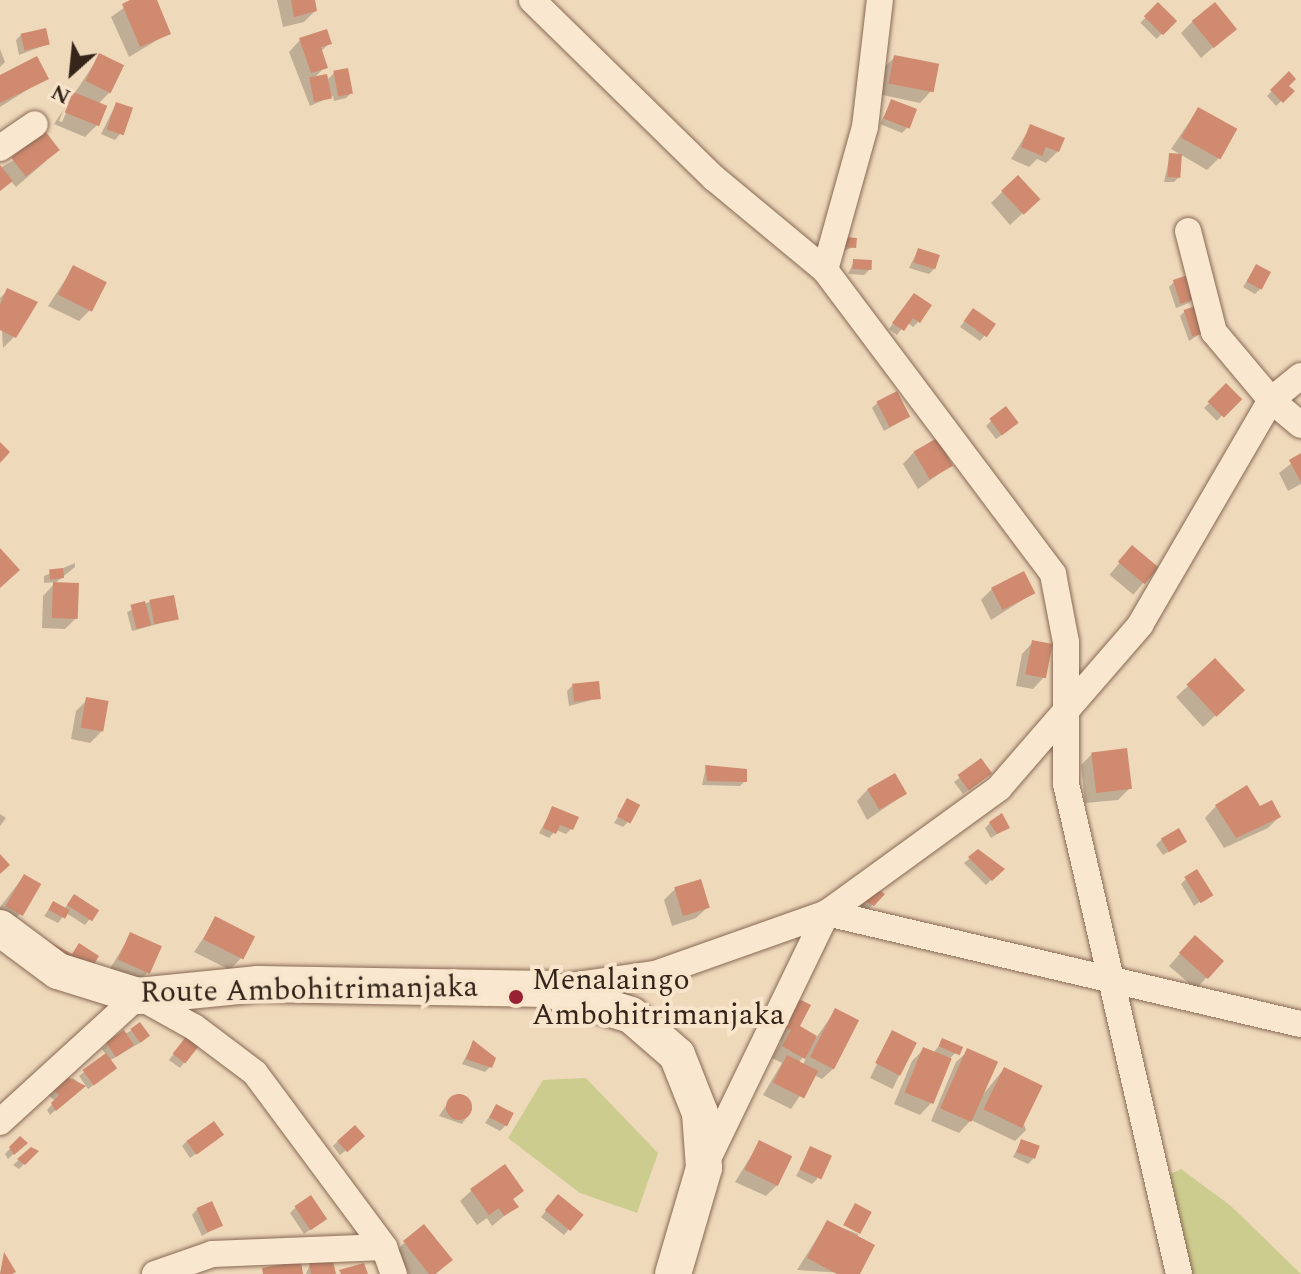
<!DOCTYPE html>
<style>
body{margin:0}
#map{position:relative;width:1301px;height:1274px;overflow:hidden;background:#efd9bb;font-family:Spectral,serif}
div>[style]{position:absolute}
.green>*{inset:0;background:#cdcc8f}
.shadow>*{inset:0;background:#0003;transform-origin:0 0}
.building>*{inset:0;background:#cf8a6f;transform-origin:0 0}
.round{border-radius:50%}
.roads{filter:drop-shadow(0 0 2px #876955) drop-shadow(0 0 2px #876955)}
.street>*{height:26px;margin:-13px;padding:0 13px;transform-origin:13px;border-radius:13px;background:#fae7cf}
.secondary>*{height:36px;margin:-18px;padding:0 18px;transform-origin:18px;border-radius:18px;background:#fae7cf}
.dots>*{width:22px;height:22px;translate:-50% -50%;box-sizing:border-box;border:4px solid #f7e4cb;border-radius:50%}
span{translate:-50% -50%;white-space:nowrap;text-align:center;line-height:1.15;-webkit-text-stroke:8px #f7e4cb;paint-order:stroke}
.poi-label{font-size:30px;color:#35241a}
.left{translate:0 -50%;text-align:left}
.street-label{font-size:30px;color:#35241a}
.north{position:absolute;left:32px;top:32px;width:80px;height:80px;-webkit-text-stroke:6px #f7e4cb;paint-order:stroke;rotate:207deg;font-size:22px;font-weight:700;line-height:32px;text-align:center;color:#35241a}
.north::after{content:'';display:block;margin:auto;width:28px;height:36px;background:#35241a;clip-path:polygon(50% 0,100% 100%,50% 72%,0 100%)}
</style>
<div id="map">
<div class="green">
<i style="clip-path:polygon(586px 1078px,658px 1153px,637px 1213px,580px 1193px,508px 1138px,543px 1080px)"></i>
<i style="clip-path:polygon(1181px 1169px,1231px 1206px,1301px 1274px,1187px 1274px,1166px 1176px)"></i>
</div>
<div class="shadow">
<i style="clip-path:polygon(135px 0,155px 0,169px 33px,129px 57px,111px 17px)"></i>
<i style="clip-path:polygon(277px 0,313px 0,315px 11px,304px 22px,283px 27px)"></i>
<i style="left:1158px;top:5px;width:23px;height:25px;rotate:45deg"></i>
<i style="clip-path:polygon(1192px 22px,1234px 29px,1201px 58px,1181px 33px)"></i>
<i style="clip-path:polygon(21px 35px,48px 44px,19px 55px,16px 40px)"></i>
<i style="clip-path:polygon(300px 40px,330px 43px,320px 52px,325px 67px,314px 78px,326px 81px,334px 73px,351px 93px,346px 98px,334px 101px,333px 96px,310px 106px,289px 52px)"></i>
<i style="clip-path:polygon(0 49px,5px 62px,0 67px)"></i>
<i style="clip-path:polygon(evenodd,100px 55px,110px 92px,97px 105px,97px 125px,85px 137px,54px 124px,100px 55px,65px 106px,69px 106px,62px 122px,59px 121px,65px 106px)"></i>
<i style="clip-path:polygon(895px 57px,931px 91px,920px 103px,878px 94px,883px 68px)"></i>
<i style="clip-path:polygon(1289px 74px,1287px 86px,1292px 91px,1276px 106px,1267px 96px)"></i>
<i style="clip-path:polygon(0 77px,46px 78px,0 107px)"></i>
<i style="clip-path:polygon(891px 102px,907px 128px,902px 133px,880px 124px)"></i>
<i style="clip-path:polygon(116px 104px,120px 134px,115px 140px,101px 134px)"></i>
<i style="clip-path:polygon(1198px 109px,1218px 159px,1207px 170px,1171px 149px)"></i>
<i style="clip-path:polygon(1031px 126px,1058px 151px,1046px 163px,1037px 159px,1029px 167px,1011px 159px)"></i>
<i style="clip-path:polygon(1170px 155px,1179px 177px,1174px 182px,1164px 182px)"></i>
<i style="clip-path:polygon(14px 160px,46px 161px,16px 187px,10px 180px,0 191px,0 168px)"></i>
<i style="clip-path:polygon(1002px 192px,1026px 210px,1010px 225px,991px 203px)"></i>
<i style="clip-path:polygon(846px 239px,854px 247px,840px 252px)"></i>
<i style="clip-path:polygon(918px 250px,934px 269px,929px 274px,909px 268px)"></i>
<i style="clip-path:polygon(854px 261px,869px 270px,864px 275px,848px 274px)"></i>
<i style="clip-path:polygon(1256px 266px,1260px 289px,1255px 294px,1243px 287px)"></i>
<i style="clip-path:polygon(73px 268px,90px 310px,79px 321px,48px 306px)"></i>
<i style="clip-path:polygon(1174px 282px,1194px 298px,1189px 303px,1176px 308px,1169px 287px)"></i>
<i style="clip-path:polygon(8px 290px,15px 336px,3px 348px,0 298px)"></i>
<i style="clip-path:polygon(909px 300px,918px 322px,913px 327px,907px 322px,897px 335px,889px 329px)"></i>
<i style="clip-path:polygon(1185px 311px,1203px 332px,1189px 341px,1180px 316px)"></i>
<i style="clip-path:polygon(968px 316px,985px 335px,980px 341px,960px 327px)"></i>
<i style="left:1226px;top:386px;width:18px;height:31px;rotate:45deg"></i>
<i style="clip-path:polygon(877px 403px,908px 417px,884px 431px,872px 408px)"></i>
<i style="clip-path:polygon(991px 421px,1011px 428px,996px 439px,986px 426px)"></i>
<i style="clip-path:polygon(914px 452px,950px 466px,918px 489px,903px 464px)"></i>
<i style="clip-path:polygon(1301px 456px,1301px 484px,1288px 491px,1279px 473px)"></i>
<i style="left:1132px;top:548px;width:31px;height:35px;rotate:40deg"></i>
<i style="clip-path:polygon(75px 563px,75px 567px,54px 584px,76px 618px,65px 629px,42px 628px,43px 596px,56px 582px,44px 583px,44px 576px)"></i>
<i style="clip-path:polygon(992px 589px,1033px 593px,991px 620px,981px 600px)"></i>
<i style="clip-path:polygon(151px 601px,176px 619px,132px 631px,127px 612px)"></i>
<i style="clip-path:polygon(1033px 642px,1044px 677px,1033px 689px,1016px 686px,1022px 654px)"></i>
<i style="clip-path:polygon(1215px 661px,1231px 701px,1203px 727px,1176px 697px)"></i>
<i style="clip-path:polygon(572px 686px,599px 698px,569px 706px,567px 691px)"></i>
<i style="clip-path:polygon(87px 700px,102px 731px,90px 743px,71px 739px,76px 711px)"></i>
<i style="clip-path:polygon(1092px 754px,1130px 788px,1118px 800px,1085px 803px,1081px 765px)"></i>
<i style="clip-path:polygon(981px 761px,984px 778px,963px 794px,954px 782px)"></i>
<i style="clip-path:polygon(706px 767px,745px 781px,740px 786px,702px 785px)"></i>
<i style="clip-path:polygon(868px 789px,905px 794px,867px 820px,857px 801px)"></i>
<i style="clip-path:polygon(628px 801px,628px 822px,623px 827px,614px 823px)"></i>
<i style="clip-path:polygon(1216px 806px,1259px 808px,1279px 817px,1268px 828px,1224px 848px,1205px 818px)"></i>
<i style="clip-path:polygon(553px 808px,571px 829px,566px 834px,556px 830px,549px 838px,539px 833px)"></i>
<i style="clip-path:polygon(0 814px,6px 818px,0 826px)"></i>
<i style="clip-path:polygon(990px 823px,1008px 827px,991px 838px,985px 828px)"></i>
<i style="clip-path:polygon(1161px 840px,1184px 842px,1163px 855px,1156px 845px)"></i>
<i style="clip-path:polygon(978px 852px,1002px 869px,986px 885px,964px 863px)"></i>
<i style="clip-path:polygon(24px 876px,20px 914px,8px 925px,0 920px,0 907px)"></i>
<i style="clip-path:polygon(1186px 879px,1210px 894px,1194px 906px,1181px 884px)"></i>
<i style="clip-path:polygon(873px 888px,882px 894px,868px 910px,858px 905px)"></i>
<i style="clip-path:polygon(675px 889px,708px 907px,696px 918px,672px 926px,664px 900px)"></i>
<i style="clip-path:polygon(69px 902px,96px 911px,85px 925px,66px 913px,58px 923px,44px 916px,53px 904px,64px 910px)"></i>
<i style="clip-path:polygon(216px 919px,241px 958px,230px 970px,194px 952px)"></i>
<i style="clip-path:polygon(131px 934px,147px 973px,136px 984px,108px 972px)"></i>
<i style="clip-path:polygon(1184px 949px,1207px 977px,1196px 989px,1169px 966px)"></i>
<i style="clip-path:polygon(evenodd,835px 1011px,834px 1068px,822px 1079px,814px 1075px,791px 1109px,763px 1095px,782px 1063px,772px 1058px,781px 1042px,774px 1038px,786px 1012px,797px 1027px,816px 1038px,835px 1011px,808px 1052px,803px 1065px,798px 1063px,808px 1052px)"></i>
<i style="clip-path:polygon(132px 1030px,143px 1041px,109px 1061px,110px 1073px,88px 1089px,79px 1076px,106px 1055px,102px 1049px,107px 1044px)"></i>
<i style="left:892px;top:1033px;width:25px;height:50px;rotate:26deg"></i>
<i style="clip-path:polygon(943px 1041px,961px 1048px,950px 1058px,931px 1103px,920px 1115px,894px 1104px,912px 1061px,924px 1049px,933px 1053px)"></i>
<i style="clip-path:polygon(183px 1042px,198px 1044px,180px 1068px,169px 1060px)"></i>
<i style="clip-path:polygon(473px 1043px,490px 1067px,485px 1072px,462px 1064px)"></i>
<i style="clip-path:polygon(968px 1051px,980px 1098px,1004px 1069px,1026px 1130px,1015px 1141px,971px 1120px,959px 1133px,931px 1121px,956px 1062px)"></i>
<i style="clip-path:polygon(73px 1078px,83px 1086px,50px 1115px,47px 1110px,55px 1101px,45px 1092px)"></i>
<i style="clip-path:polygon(453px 1095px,472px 1109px,462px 1124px,439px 1116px)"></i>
<i style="clip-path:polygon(496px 1107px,505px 1126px,500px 1131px,485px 1123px)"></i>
<i style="clip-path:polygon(222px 1135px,190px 1158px,182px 1146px,187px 1141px)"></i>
<i style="clip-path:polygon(20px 1138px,25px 1143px,8px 1159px,5px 1154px)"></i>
<i style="clip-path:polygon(338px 1141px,358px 1141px,340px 1155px,333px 1146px)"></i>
<i style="clip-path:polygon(1022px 1141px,1033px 1159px,1028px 1164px,1013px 1157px)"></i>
<i style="clip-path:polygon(759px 1143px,777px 1185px,766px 1196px,735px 1182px)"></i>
<i style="clip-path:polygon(31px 1149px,36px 1152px,19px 1169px,13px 1165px)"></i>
<i style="clip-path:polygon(811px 1149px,817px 1179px,812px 1184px,796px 1176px)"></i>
<i style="clip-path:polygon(472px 1190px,522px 1191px,512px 1200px,516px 1206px,492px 1226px,487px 1218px,477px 1225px,460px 1201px)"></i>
<i style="clip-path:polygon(553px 1202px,581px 1215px,564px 1235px,541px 1217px)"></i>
<i style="clip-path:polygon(295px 1208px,325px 1219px,304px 1234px,290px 1213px)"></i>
<i style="clip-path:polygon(197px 1209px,220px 1225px,202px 1236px,192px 1215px)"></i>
<i style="clip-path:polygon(827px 1222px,858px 1234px,858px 1274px,797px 1270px)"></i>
<i style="clip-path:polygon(404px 1243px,450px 1260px,436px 1274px,409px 1274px,393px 1254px)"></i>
<i style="clip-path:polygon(310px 1264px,333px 1274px,306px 1274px)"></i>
</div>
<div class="building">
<i style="clip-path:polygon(130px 0,157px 0,171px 34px,140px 47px,122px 4px)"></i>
<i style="clip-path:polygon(291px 0,315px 0,317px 11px,294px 17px)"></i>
<i style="left:1158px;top:2px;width:27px;height:20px;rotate:45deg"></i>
<i style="left:1215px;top:2px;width:35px;height:30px;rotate:51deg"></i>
<i style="left:46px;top:28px;width:17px;height:26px;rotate:77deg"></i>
<i style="clip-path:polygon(327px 29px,332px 44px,321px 47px,328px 68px,311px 73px,299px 38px)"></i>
<i style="left:99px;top:53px;width:28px;height:31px;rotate:26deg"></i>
<i style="left:894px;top:55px;width:46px;height:29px;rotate:11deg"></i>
<i style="clip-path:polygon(37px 56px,49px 79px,0 103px,0 75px)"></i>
<i style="left:348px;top:68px;width:26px;height:15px;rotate:79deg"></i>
<i style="clip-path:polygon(1289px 71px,1296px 79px,1289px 86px,1295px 91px,1283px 103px,1270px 90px)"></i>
<i style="left:327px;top:74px;width:25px;height:18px;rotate:79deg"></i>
<i style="left:73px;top:92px;width:37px;height:22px;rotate:22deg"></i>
<i style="left:891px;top:99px;width:28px;height:21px;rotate:21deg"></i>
<i style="left:116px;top:102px;width:18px;height:29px;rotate:19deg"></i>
<i style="left:1198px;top:107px;width:45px;height:35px;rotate:29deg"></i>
<i style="clip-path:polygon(1030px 124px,1065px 138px,1059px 152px,1046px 147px,1042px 156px,1021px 147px)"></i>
<i style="left:45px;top:131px;width:24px;height:43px;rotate:52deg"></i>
<i style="left:1169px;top:153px;width:13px;height:24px;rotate:4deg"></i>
<i style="clip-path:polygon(0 165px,13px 181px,0 191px)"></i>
<i style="left:1018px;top:175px;width:33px;height:23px;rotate:47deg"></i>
<i style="left:846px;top:237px;width:11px;height:10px;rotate:5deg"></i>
<i style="left:918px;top:248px;width:23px;height:15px;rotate:18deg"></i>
<i style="left:853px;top:259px;width:19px;height:10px;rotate:3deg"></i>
<i style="left:1256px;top:264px;width:17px;height:20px;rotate:28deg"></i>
<i style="left:73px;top:265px;width:38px;height:33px;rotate:27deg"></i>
<i style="left:1188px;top:275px;width:25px;height:16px;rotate:72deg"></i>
<i style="clip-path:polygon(7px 288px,38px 302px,16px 338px,0 330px,0 304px)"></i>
<i style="clip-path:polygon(914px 293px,932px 305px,920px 323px,913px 318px,904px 331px,892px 323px)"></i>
<i style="left:1196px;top:306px;width:28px;height:13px;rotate:72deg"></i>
<i style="left:973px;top:308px;width:28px;height:16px;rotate:35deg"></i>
<i style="left:1226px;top:383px;width:23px;height:26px;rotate:45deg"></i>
<i style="left:897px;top:391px;width:29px;height:23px;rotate:63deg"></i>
<i style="left:1006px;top:406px;width:21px;height:21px;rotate:53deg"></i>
<i style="left:937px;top:438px;width:32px;height:27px;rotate:60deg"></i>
<i style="clip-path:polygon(0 442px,10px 452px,0 463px)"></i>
<i style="clip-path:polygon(1301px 453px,1301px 482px,1289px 460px)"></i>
<i style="left:1132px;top:545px;width:35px;height:22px;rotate:40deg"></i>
<i style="clip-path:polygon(0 548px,20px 570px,0 588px)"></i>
<i style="left:63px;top:568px;width:10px;height:14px;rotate:84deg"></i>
<i style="left:1024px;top:571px;width:25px;height:37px;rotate:63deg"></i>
<i style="left:53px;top:582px;width:26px;height:36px;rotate:2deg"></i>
<i style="left:174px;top:595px;width:25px;height:25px;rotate:79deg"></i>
<i style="left:145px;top:601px;width:25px;height:15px;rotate:76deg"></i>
<i style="left:1032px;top:640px;width:21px;height:35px;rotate:11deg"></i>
<i style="left:1215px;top:658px;width:44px;height:39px;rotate:47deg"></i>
<i style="left:599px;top:681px;width:18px;height:27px;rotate:84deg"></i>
<i style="left:86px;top:697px;width:23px;height:31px;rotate:10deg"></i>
<i style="left:1127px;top:748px;width:41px;height:36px;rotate:83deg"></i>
<i style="left:981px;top:758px;width:19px;height:29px;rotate:54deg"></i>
<i style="clip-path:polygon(705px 765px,747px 769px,747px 782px,707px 781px)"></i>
<i style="left:895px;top:773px;width:24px;height:32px;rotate:60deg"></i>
<i style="clip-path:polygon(1247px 785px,1260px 806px,1272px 800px,1281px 817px,1236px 838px,1215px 805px)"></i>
<i style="left:627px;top:798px;width:15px;height:21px;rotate:28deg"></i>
<i style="clip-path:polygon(552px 806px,579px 817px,573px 830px,560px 825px,556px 834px,543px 828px)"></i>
<i style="clip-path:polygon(1002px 813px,1010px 828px,997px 834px,989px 822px)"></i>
<i style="left:1179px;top:828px;width:16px;height:21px;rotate:60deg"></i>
<i style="clip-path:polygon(978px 849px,1005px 869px,992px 881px,968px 857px)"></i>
<i style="clip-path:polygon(0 854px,10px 865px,0 874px)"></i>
<i style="left:1197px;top:869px;width:31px;height:15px;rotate:58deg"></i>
<i style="left:24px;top:874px;width:20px;height:37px;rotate:30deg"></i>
<i style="left:701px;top:879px;width:30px;height:28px;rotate:73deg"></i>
<i style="clip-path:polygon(873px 886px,885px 894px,874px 906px,861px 899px)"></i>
<i style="left:74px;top:894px;width:30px;height:13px;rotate:33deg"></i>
<i style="left:53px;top:901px;width:19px;height:10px;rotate:28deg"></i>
<i style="left:215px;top:916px;width:45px;height:26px;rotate:27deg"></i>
<i style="left:130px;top:932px;width:35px;height:30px;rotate:24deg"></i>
<i style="left:1195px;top:935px;width:39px;height:24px;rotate:42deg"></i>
<i style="clip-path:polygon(46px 940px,72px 954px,79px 943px,99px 956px,89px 972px)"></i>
<i style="clip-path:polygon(797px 998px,811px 1005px,800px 1026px,817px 1036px,805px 1059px,782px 1046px,791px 1030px,784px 1026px)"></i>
<i style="left:835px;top:1008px;width:27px;height:55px;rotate:27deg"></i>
<i style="left:140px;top:1022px;width:17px;height:12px;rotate:54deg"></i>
<i style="left:124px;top:1030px;width:18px;height:22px;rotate:56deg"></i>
<i style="left:892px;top:1030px;width:28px;height:37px;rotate:27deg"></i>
<i style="left:188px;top:1034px;width:16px;height:25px;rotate:38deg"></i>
<i style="left:942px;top:1038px;width:23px;height:9px;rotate:23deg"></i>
<i style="clip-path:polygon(473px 1040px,496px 1058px,492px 1068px,466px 1059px)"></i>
<i style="left:923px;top:1047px;width:31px;height:49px;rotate:22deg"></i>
<i style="left:967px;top:1048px;width:34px;height:66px;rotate:24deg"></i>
<i style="left:106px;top:1053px;width:19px;height:29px;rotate:54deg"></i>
<i style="left:787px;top:1055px;width:35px;height:31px;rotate:27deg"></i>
<i style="left:1004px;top:1067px;width:43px;height:47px;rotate:26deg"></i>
<i style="clip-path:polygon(59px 1073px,86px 1086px,56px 1111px,51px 1103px,59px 1095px,48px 1086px)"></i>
<i class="round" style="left:446px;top:1094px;width:26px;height:26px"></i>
<i style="left:496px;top:1104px;width:20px;height:15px;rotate:27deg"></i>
<i style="left:214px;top:1121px;width:17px;height:34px;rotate:54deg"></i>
<i style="left:355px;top:1125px;width:15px;height:24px;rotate:48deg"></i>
<i style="clip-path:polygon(20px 1136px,28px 1143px,14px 1155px,9px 1147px)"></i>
<i style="left:1021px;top:1139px;width:20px;height:14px;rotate:20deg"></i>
<i style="left:759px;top:1140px;width:37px;height:33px;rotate:26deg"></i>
<i style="left:810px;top:1146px;width:24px;height:26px;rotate:24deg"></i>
<i style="clip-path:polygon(31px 1147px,39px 1151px,25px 1165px,17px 1159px)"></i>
<i style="clip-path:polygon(505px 1164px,524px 1191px,513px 1199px,519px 1207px,504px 1216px,499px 1208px,489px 1215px,470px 1189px)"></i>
<i style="left:558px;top:1194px;width:33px;height:21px;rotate:39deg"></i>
<i style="left:311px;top:1195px;width:29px;height:20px;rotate:56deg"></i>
<i style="left:212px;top:1201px;width:27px;height:17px;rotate:66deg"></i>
<i style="left:855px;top:1203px;width:19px;height:25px;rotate:28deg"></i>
<i style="clip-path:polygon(827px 1220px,875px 1245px,860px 1274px,837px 1274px,807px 1258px)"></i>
<i style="clip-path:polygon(424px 1224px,453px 1260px,435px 1274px,429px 1274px,403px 1241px)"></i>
<i style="clip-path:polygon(4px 1252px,16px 1272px,12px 1274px,0 1274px)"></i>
<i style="clip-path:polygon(332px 1257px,336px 1274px,311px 1274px,309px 1262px)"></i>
<i style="clip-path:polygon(301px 1261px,303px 1274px,263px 1274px,262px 1268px)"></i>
<i style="clip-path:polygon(364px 1263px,368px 1274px,341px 1274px,339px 1270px)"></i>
</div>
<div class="roads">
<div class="street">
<i style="left:532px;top:0;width:255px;rotate:44.4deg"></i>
<i style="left:714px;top:178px;width:144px;rotate:39.7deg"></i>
<i style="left:825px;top:270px;width:380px;rotate:53.1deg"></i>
<i style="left:1053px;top:574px;width:69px;rotate:79.2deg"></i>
<i style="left:1066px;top:642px;width:142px;rotate:90deg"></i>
<i style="left:1066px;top:784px;width:503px;rotate:77.01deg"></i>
<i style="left:0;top:148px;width:42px;rotate:-34.4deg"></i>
<i style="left:1188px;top:231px;width:104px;rotate:75.6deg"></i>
<i style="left:1214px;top:332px;width:89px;rotate:50deg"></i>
<i style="left:1271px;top:400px;width:39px;rotate:40deg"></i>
<i style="left:825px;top:270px;width:148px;rotate:-74.4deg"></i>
<i style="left:865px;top:127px;width:128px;rotate:-83.3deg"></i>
<i style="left:555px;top:988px;width:101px;rotate:-8deg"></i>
<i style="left:655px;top:974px;width:182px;rotate:-19.5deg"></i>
<i style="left:827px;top:913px;width:213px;rotate:-36deg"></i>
<i style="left:999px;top:788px;width:216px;rotate:-49.1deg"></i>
<i style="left:1140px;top:625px;width:260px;rotate:-59.8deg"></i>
<i style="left:1271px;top:400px;width:38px;rotate:-39deg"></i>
<i style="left:0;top:1122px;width:187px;rotate:-42.4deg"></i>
<i style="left:138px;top:996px;width:64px;rotate:29deg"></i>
<i style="left:194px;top:1027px;width:76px;rotate:37deg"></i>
<i style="left:255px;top:1073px;width:217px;rotate:53.4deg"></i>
<i style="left:384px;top:1247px;width:29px;rotate:70deg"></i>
<i style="left:704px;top:1167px;width:282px;rotate:-64.2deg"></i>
<i style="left:827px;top:913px;width:487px;rotate:13.2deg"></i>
<i style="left:155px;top:1274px;width:60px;rotate:-19.3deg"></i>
<i style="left:212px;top:1254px;width:172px;rotate:-2.3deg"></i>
</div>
<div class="secondary">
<i style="left:0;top:928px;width:72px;rotate:36.6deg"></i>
<i style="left:58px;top:971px;width:84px;rotate:17.4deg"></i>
<i style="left:138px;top:996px;width:121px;rotate:-5.7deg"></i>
<i style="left:258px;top:984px;width:290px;rotate:1deg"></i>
<i style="left:548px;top:989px;width:87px;rotate:17.4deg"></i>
<i style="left:631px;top:1015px;width:61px;rotate:41deg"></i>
<i style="left:677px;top:1055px;width:62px;rotate:68.4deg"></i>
<i style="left:700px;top:1113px;width:55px;rotate:85.8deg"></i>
<i style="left:704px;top:1168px;width:110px;rotate:106.3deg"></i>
</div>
</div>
<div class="dots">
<i style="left:516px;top:997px;background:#982233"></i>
</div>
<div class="poi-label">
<span class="left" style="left:532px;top:997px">Menalaingo<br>Ambohitrimanjaka</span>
</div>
<div class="street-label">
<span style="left:309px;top:990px;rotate:-1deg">Route Ambohitrimanjaka</span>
</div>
<div class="north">N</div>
</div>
